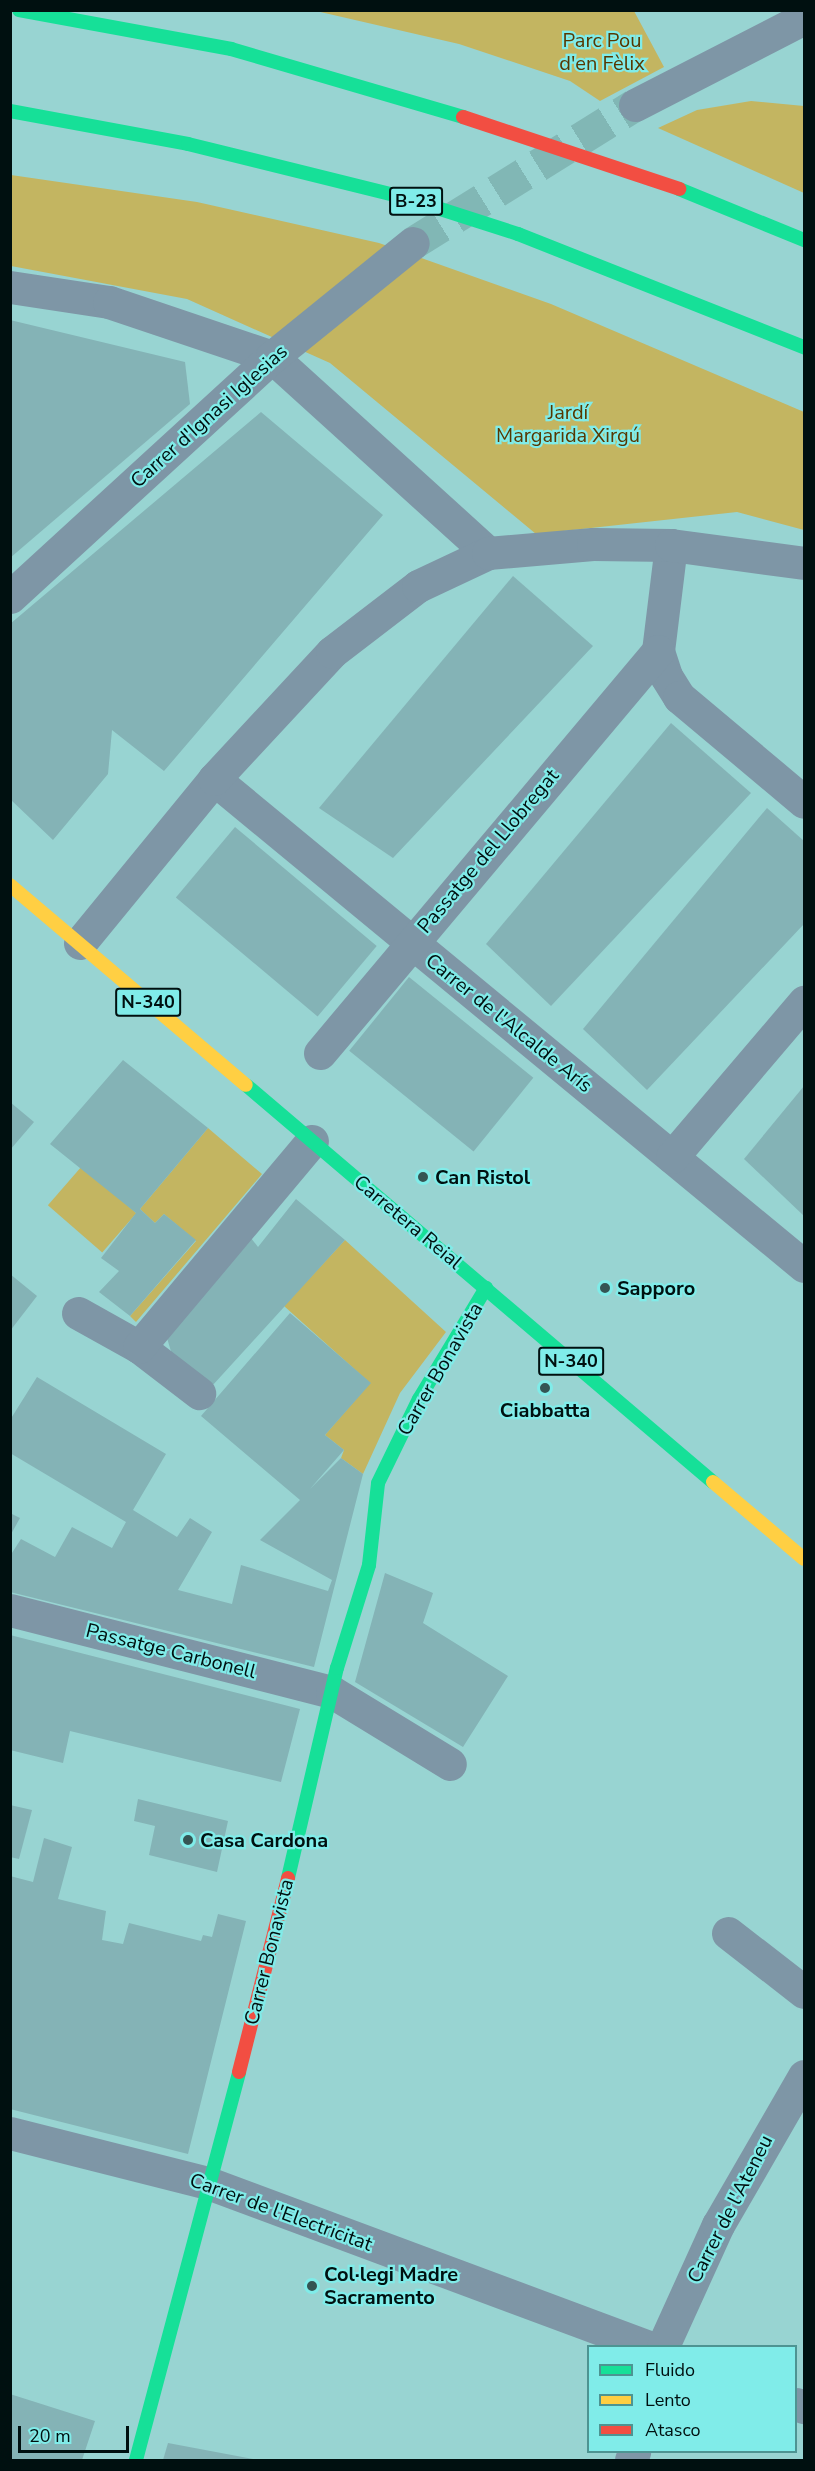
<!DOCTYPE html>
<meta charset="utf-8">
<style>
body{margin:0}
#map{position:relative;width:815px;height:2471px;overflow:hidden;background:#98d4d2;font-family:"Nunito Sans",sans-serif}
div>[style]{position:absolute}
.green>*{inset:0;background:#c3b561;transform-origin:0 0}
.building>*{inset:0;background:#84b3b6;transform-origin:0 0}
.street-tunnel>*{height:33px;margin-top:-16.5px;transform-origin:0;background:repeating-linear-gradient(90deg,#81b7b5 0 33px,transparent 0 49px)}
.street>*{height:33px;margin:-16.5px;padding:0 16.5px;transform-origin:16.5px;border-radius:16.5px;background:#7e96a6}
.fast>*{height:14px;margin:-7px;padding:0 7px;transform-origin:7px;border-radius:7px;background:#16e098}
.slow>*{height:14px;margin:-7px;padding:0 7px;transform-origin:7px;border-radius:7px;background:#ffcf43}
.jam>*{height:14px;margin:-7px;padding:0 7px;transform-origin:7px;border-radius:7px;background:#f24e42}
.dots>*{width:16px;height:16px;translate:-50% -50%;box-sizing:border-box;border:3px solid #80ece9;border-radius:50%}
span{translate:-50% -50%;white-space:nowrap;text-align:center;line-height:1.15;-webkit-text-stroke:4.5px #80ece9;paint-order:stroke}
.shield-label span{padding:2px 4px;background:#80ece9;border:2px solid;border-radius:4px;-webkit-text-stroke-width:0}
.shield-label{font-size:18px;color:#001010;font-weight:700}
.park-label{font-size:20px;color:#573700}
.street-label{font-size:20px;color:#001010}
.poi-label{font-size:20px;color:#001010;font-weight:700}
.left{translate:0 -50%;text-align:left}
.frame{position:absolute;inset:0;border:12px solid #001010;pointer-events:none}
.legend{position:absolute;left:587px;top:2345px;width:210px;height:108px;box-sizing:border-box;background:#80ece9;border:2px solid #4d9492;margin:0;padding:8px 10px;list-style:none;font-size:18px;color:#001010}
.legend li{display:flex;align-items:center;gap:12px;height:30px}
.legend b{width:30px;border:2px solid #4d9492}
.scale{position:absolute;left:18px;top:2426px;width:111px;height:27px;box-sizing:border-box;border:3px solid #001010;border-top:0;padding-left:8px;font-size:18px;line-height:21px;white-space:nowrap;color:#001010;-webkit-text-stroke:4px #80ece9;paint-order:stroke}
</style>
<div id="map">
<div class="green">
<i style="clip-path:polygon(316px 11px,634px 11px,664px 67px,600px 101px,570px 81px,459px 44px)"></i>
<i style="clip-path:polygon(751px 101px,804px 106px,804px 193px,658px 128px,697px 110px)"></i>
<i style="clip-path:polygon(11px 175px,197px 202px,379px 243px,551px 304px,804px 412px,804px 530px,737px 512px,536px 534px,330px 363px,187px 299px,11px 266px)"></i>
<i style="clip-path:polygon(208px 1128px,262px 1174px,136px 1322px,130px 1316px,196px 1241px,164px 1214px,155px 1223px,140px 1209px)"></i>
<i style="left:82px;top:1166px;width:72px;height:52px;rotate:41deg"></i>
<i style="clip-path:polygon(345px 1240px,446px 1332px,400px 1393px,363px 1474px,341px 1458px,344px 1450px,325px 1435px,370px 1383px,284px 1306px)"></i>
</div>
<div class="building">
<i style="clip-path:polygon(10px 320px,185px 362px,190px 404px,10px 558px)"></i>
<i style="clip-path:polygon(261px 412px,383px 515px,164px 771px,112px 730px,108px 774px,53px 840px,10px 799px,10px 624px)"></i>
<i style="clip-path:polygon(513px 576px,593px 646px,393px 858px,319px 808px)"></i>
<i style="clip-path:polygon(671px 723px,751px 793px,551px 1006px,486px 944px)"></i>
<i style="clip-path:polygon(767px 808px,804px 841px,804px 924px,647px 1090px,583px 1029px)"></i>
<i style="left:235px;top:827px;width:185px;height:92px;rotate:40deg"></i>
<i style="left:409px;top:977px;width:160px;height:95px;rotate:39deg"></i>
<i style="clip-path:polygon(123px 1060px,208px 1128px,140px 1209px,155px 1223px,164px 1214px,196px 1240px,130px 1316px,99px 1292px,119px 1271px,101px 1258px,136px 1213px,50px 1144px)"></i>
<i style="clip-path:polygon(804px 1086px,804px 1216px,744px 1159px)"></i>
<i style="clip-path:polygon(10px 1102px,34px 1122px,10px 1150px)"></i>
<i style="clip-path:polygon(296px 1199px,345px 1240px,212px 1386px,173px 1358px,167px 1338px,251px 1238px,258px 1247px)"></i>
<i style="clip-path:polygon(10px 1274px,37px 1296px,10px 1331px)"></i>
<i style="clip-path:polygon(290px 1313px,371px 1383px,325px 1435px,344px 1450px,310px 1489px,341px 1458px,363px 1474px,314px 1667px,10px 1592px,10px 1556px,21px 1539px,55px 1557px,72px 1527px,112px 1548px,126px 1522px,10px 1453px,10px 1420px,37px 1377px,166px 1454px,133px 1510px,177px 1537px,190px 1518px,212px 1532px,178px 1590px,232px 1604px,241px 1565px,328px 1591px,332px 1580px,260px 1540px,300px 1500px,201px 1416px)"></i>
<i style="clip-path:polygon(10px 1513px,20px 1518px,10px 1536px)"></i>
<i style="clip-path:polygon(385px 1573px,433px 1593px,423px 1623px,508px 1676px,463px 1747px,355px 1682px)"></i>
<i style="clip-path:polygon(10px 1635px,300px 1709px,281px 1782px,70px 1731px,63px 1763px,10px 1750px)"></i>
<i style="clip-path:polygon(138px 1799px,228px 1821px,217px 1872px,149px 1855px,155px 1826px,134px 1821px)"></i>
<i style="clip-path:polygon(10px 1805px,32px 1810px,19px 1859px,10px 1857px)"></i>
<i style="clip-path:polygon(44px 1838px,72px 1847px,58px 1899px,106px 1911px,102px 1940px,123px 1944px,129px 1923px,201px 1941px,203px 1935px,212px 1937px,218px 1914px,246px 1921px,188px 2154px,10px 2109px,10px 1876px,33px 1882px)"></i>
<i style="clip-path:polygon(10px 2394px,95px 2421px,82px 2460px,10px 2459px)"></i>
<i style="clip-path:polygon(168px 2443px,253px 2459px,253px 2460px,163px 2460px)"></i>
</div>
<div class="street-tunnel">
<i style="left:413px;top:243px;width:261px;rotate:-31.9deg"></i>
</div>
<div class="street">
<i style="left:635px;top:105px;width:190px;rotate:-27.2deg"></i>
<i style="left:10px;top:287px;width:100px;rotate:8.6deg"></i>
<i style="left:109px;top:302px;width:172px;rotate:18.6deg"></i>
<i style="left:272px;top:357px;width:292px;rotate:42.2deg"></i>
<i style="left:671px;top:545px;width:107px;rotate:97deg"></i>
<i style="left:658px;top:651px;width:26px;rotate:72deg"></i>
<i style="left:666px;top:676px;width:25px;rotate:58deg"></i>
<i style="left:679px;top:697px;width:163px;rotate:40deg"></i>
<i style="left:10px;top:597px;width:355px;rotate:-42.5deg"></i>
<i style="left:272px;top:357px;width:181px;rotate:-39deg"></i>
<i style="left:214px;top:779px;width:765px;rotate:39.54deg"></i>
<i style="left:80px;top:943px;width:212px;rotate:-50.7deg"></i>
<i style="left:214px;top:779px;width:173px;rotate:-47.1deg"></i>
<i style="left:332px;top:652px;width:108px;rotate:-37.5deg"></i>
<i style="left:418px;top:586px;width:77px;rotate:-25.2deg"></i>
<i style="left:488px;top:553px;width:105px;rotate:-4.9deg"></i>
<i style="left:593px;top:544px;width:78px;rotate:0.7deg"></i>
<i style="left:671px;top:545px;width:134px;rotate:7.7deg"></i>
<i style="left:320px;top:1053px;width:525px;rotate:-49.94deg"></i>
<i style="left:672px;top:1157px;width:204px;rotate:-49.6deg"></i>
<i style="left:78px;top:1313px;width:70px;rotate:29.1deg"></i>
<i style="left:139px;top:1347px;width:76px;rotate:37.5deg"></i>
<i style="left:139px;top:1347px;width:269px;rotate:-50deg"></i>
<i style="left:10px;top:1610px;width:332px;rotate:14.3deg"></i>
<i style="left:332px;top:1692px;width:138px;rotate:31.4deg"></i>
<i style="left:728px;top:1933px;width:96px;rotate:37.8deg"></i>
<i style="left:10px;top:2133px;width:204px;rotate:14.2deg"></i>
<i style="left:208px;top:2183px;width:468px;rotate:20.4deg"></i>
<i style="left:663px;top:2346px;width:133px;rotate:-65.6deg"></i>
<i style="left:718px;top:2225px;width:172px;rotate:-60deg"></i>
<i style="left:796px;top:2404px;width:9px;rotate:21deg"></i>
<i style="left:631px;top:2460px;width:9px;rotate:-69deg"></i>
</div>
<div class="fast">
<i style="left:19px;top:10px;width:216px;rotate:10.4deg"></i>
<i style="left:231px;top:49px;width:242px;rotate:16.3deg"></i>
<i style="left:10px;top:111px;width:181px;rotate:10.5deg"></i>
<i style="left:188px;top:144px;width:225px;rotate:13.9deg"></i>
<i style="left:406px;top:198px;width:118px;rotate:17.8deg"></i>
<i style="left:518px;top:234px;width:308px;rotate:21.6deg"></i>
<i style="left:679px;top:189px;width:135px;rotate:22.2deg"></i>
<i style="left:246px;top:1085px;width:613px;rotate:40.37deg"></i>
<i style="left:288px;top:1878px;width:216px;rotate:-76.9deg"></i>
<i style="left:337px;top:1668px;width:108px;rotate:-72.7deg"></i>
<i style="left:369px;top:1565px;width:82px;rotate:-83.7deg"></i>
<i style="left:378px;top:1483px;width:93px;rotate:-64deg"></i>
<i style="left:419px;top:1399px;width:130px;rotate:-58.9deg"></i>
<i style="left:136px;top:2460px;width:401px;rotate:-75.1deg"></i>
</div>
<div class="slow">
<i style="left:10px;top:885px;width:309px;rotate:40.3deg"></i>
<i style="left:713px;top:1482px;width:119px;rotate:40.2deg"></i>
</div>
<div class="jam">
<i style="left:463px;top:117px;width:228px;rotate:18.4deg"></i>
<i style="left:239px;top:2072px;width:200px;rotate:-75.8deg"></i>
</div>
<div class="dots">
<i style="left:423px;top:1177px;background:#355554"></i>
<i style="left:605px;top:1288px;background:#355554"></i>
<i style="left:545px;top:1388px;background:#355554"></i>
<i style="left:188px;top:1840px;background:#355554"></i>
<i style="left:312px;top:2286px;background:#355554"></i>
</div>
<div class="shield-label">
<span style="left:416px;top:201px">B-23</span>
<span style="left:148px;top:1002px">N-340</span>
<span style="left:571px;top:1361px">N-340</span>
</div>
<div class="park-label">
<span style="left:602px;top:52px">Parc Pou<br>d'en Fèlix</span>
<span style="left:568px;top:424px">Jardí<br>Margarida Xirgú</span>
</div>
<div class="street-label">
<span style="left:209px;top:416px;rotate:-42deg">Carrer d'Ignasi Iglesias</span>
<span style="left:488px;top:851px;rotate:-50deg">Passatge del Llobregat</span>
<span style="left:509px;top:1023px;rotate:39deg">Carrer de l'Alcalde Arís</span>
<span style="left:408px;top:1222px;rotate:40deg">Carretera Reial</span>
<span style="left:440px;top:1369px;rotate:-60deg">Carrer Bonavista</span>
<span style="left:171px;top:1651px;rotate:14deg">Passatge Carbonell</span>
<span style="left:269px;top:1952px;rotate:-76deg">Carrer Bonavista</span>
<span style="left:730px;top:2209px;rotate:-63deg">Carrer de l'Ateneu</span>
<span style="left:281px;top:2212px;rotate:20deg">Carrer de l'Electricitat</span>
</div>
<div class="poi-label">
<span class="left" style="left:435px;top:1177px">Can Ristol</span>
<span class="left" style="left:617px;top:1288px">Sapporo</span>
<span style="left:545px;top:1410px">Ciabbatta</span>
<span class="left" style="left:200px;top:1840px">Casa Cardona</span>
<span class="left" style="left:324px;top:2286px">Col·legi Madre<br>Sacramento</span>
</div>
<div class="frame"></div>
<ul class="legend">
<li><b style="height:8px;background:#16e098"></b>Fluido</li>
<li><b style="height:8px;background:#ffcf43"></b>Lento</li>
<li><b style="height:8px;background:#f24e42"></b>Atasco</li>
</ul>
<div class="scale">20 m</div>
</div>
